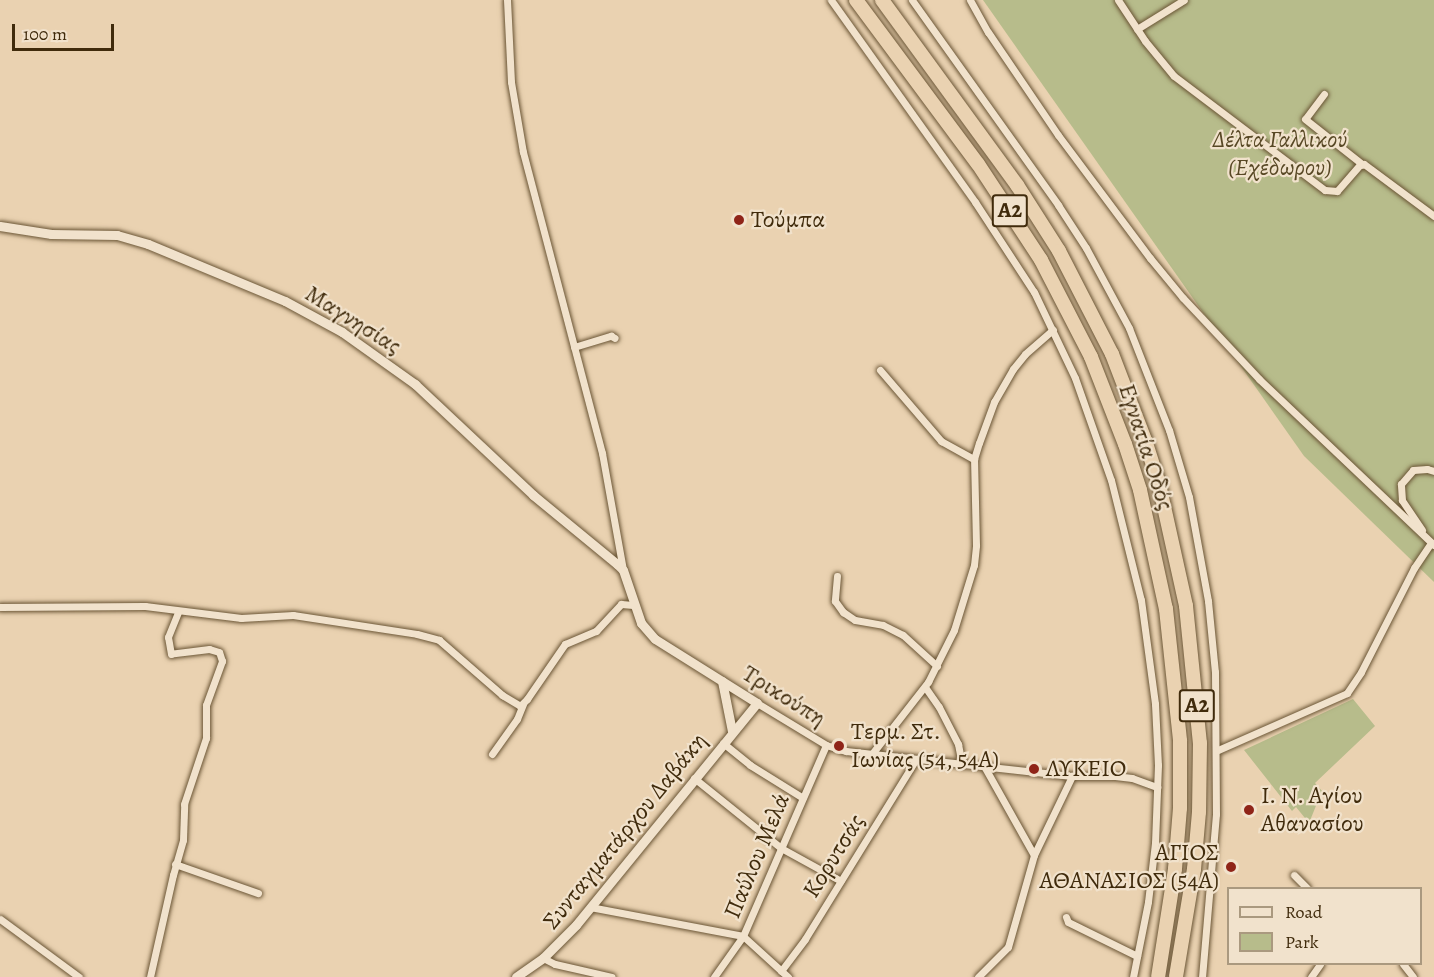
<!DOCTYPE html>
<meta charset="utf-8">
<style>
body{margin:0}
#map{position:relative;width:1434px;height:977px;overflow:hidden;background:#ead2b1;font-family:Alegreya,serif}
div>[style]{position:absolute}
.green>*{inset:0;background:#b7bc8b}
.roads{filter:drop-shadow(0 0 2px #6a5535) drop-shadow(0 0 2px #6a5535)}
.minor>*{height:7px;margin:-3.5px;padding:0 3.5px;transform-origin:3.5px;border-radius:3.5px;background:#f1e2cc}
.tertiary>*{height:9px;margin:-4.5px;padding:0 4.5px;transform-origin:4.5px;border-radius:4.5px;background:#f1e2cc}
.motorway>*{height:14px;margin:-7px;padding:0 7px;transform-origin:7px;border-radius:7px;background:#ead2b1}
.dots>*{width:16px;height:16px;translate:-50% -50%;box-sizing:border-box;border:3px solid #f1e2cc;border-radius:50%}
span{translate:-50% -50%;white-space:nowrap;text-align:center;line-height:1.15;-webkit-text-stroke:4.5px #f1e2cc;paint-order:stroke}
.shield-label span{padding:2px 4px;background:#f1e2cc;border:2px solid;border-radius:4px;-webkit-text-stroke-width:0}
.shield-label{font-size:22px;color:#402b0c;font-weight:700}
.park-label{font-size:24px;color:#584825;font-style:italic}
.poi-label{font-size:24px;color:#402b0c}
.left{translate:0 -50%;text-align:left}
.right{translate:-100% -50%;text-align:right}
.street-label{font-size:24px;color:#402b0c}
.legend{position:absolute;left:1227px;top:887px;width:195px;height:78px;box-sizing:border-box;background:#f1e2cc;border:2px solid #aa997f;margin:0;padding:8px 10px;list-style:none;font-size:18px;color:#402b0c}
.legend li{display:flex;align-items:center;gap:12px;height:30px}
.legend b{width:30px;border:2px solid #aa997f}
.scale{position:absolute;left:12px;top:24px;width:102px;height:27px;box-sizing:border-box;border:3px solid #402b0c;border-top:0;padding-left:8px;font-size:18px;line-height:21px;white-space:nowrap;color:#402b0c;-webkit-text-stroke:4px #f1e2cc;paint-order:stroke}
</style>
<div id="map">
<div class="green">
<i style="clip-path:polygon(983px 0,1434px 0,1434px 582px,1304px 456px)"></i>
<i style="clip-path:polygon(1353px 699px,1375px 726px,1315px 783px,1322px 791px,1309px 823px,1296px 807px,1292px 811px,1244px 750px)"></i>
</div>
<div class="roads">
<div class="minor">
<i style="left:507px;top:0;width:82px;rotate:87.2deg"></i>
<i style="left:511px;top:82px;width:71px;rotate:80.3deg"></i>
<i style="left:523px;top:152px;width:311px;rotate:75.3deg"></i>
<i style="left:602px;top:453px;width:119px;rotate:79.8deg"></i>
<i style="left:831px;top:0;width:248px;rotate:54.5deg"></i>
<i style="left:975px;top:202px;width:108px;rotate:56.8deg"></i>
<i style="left:1034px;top:292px;width:95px;rotate:64.5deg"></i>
<i style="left:1075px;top:378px;width:108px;rotate:70.6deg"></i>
<i style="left:1111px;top:480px;width:124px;rotate:76deg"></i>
<i style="left:1141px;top:600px;width:105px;rotate:82.3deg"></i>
<i style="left:1155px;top:704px;width:61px;rotate:87.2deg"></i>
<i style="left:1158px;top:765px;width:78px;rotate:92.2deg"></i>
<i style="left:1155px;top:843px;width:59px;rotate:96.8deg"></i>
<i style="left:1148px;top:902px;width:76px;rotate:101.3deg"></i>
<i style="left:912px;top:0;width:252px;rotate:54.5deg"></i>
<i style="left:1058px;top:205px;width:51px;rotate:56.9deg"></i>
<i style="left:1086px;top:248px;width:91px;rotate:61.7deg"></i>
<i style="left:1129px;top:328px;width:110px;rotate:68.6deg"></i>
<i style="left:1169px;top:430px;width:70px;rotate:73.4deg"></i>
<i style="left:1189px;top:497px;width:106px;rotate:79.6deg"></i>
<i style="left:1208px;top:601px;width:71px;rotate:84.4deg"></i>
<i style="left:1215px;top:672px;width:142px;rotate:89.6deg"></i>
<i style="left:1216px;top:814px;width:164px;rotate:94.9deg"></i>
<i style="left:970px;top:0;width:37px;rotate:61deg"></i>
<i style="left:988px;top:32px;width:125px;rotate:55.8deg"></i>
<i style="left:1058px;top:135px;width:154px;rotate:53.2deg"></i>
<i style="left:1150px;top:258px;width:52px;rotate:50.5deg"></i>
<i style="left:1183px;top:298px;width:111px;rotate:46.8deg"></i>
<i style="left:1259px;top:379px;width:241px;rotate:43.5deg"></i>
<i style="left:1118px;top:0;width:49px;rotate:56.6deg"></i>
<i style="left:1145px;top:41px;width:45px;rotate:50.4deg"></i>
<i style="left:1174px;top:76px;width:189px;rotate:37.1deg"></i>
<i style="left:1325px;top:190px;width:12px;rotate:5deg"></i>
<i style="left:1337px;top:191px;width:35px;rotate:-49deg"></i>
<i style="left:1360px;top:165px;width:4px;rotate:-14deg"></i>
<i style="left:1364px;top:164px;width:87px;rotate:36.6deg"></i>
<i style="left:1137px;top:29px;width:55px;rotate:-31.7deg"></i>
<i style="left:1324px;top:94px;width:31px;rotate:127deg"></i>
<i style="left:1305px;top:119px;width:73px;rotate:38.3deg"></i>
<i style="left:574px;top:347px;width:39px;rotate:-17deg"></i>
<i style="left:611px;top:336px;width:4px;rotate:27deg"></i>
<i style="left:880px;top:370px;width:94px;rotate:49.3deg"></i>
<i style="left:941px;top:441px;width:38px;rotate:29deg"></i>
<i style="left:1422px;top:530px;width:36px;rotate:-124deg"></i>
<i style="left:1402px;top:500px;width:16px;rotate:-94deg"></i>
<i style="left:1401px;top:484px;width:18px;rotate:-49deg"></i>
<i style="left:1413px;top:470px;width:14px;rotate:-4deg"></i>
<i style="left:1427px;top:469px;width:7px;rotate:16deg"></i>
<i style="left:837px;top:576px;width:25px;rotate:95deg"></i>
<i style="left:835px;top:601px;width:14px;rotate:54deg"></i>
<i style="left:843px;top:612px;width:14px;rotate:34deg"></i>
<i style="left:855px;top:620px;width:28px;rotate:10deg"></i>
<i style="left:883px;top:625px;width:22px;rotate:27deg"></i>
<i style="left:903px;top:635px;width:46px;rotate:42.4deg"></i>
<i style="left:0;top:607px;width:145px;rotate:-0.4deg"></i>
<i style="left:145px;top:606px;width:97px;rotate:7.1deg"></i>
<i style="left:241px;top:618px;width:52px;rotate:-3.3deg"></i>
<i style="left:293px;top:615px;width:125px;rotate:8.7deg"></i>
<i style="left:417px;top:634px;width:23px;rotate:15deg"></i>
<i style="left:439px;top:640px;width:84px;rotate:41.1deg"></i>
<i style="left:502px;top:695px;width:21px;rotate:31deg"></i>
<i style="left:520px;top:706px;width:10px;rotate:-45deg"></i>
<i style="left:527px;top:699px;width:67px;rotate:-55.4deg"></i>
<i style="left:565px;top:644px;width:34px;rotate:-23deg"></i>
<i style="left:596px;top:631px;width:37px;rotate:-47deg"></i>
<i style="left:621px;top:604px;width:12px;rotate:5deg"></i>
<i style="left:925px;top:687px;width:24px;rotate:55deg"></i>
<i style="left:939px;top:707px;width:42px;rotate:62.8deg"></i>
<i style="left:958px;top:744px;width:21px;rotate:79deg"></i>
<i style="left:757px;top:703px;width:81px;rotate:31.3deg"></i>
<i style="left:826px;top:745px;width:21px;rotate:17deg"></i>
<i style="left:846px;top:751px;width:227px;rotate:6.3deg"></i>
<i style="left:1072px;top:776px;width:43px"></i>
<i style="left:1115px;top:776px;width:17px;rotate:7deg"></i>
<i style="left:1132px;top:778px;width:27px;rotate:20deg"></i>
<i style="left:723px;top:743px;width:35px;rotate:39deg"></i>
<i style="left:750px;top:765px;width:62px;rotate:31.9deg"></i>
<i style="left:1218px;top:750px;width:141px;rotate:-23.8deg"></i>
<i style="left:1347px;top:693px;width:25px;rotate:-56deg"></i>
<i style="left:1361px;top:672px;width:117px;rotate:-63deg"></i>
<i style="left:1414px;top:568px;width:30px;rotate:-56deg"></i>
<i style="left:492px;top:754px;width:43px;rotate:-54.5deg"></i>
<i style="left:517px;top:719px;width:16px;rotate:-68deg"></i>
<i style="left:871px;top:755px;width:93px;rotate:-52deg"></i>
<i style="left:928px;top:682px;width:58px;rotate:-63.4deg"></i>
<i style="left:954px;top:630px;width:68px;rotate:-72.9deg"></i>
<i style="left:974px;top:565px;width:20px;rotate:-84deg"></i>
<i style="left:976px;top:545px;width:86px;rotate:-91.3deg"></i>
<i style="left:974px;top:459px;width:17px;rotate:-73deg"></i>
<i style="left:979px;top:443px;width:44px;rotate:-69.9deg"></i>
<i style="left:994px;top:402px;width:38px;rotate:-60deg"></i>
<i style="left:1013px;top:369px;width:19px;rotate:-51deg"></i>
<i style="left:1025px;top:354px;width:37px;rotate:-41deg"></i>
<i style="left:984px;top:766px;width:102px;rotate:60.7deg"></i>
<i style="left:694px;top:778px;width:112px;rotate:38.8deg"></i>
<i style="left:781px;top:848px;width:68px;rotate:28.8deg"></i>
<i style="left:175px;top:864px;width:88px;rotate:19.3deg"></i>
<i style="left:1294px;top:875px;width:18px;rotate:45deg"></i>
<i style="left:590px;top:907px;width:156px;rotate:10.7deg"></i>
<i style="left:743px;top:936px;width:61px;rotate:42.3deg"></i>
<i style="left:1066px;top:917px;width:5px;rotate:68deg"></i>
<i style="left:1068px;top:922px;width:77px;rotate:26.2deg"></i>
<i style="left:0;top:919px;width:98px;rotate:36.3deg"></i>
<i style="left:543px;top:958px;width:13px;rotate:27deg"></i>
<i style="left:555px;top:964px;width:58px;rotate:12.8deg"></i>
<i style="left:1403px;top:964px;width:16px;rotate:52deg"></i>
<i style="left:781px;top:971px;width:40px;rotate:-53deg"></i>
<i style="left:805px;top:939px;width:211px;rotate:-58.3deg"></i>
<i style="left:150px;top:977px;width:105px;rotate:-77.3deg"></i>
<i style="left:173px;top:875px;width:36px;rotate:-74deg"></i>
<i style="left:183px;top:840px;width:36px;rotate:-88deg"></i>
<i style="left:184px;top:804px;width:70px;rotate:-71.6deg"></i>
<i style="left:206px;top:738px;width:33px;rotate:-90deg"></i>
<i style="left:206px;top:705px;width:47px;rotate:-70deg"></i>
<i style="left:222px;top:661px;width:9px;rotate:-108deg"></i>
<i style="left:219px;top:652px;width:10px;rotate:-163deg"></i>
<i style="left:209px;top:649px;width:38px;rotate:173deg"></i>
<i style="left:171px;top:654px;width:17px;rotate:-100deg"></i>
<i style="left:168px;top:637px;width:27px;rotate:-68deg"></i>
<i style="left:714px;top:977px;width:50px;rotate:-54.7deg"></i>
<i style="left:743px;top:936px;width:208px;rotate:-66.5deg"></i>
<i style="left:978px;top:977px;width:42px;rotate:-45deg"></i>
<i style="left:1008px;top:947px;width:96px;rotate:-74.2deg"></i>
<i style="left:1034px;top:855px;width:88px;rotate:-64.3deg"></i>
<i style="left:1311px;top:977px;width:16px;rotate:-55deg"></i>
</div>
<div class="tertiary">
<i style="left:0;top:226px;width:52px;rotate:8.9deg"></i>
<i style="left:51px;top:234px;width:66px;rotate:0.9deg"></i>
<i style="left:117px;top:235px;width:32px;rotate:16deg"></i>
<i style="left:148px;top:244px;width:148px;rotate:22.6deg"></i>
<i style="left:285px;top:301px;width:65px;rotate:28.5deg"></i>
<i style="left:342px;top:332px;width:90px;rotate:35.5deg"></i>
<i style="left:415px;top:384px;width:162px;rotate:43.2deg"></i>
<i style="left:533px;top:495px;width:109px;rotate:39.4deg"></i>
<i style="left:617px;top:564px;width:8px;rotate:45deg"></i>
<i style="left:623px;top:570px;width:56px;rotate:71.2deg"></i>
<i style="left:641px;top:623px;width:21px;rotate:49deg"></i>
<i style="left:655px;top:639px;width:120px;rotate:32.1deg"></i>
<i style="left:757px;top:703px;width:286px;rotate:129.2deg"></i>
<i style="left:576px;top:925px;width:47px;rotate:135deg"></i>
<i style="left:543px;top:958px;width:33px;rotate:145deg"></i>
<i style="left:722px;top:681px;width:51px;rotate:78.7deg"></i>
</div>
<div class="motorway">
<i style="left:856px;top:0;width:204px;rotate:53.4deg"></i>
<i style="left:978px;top:164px;width:115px;rotate:56.7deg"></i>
<i style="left:1041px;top:260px;width:109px;rotate:62.7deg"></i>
<i style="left:1091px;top:357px;width:93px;rotate:68.7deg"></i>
<i style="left:1125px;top:444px;width:48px;rotate:71.9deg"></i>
<i style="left:1140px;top:490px;width:122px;rotate:77.7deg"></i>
<i style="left:1166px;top:609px;width:133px;rotate:83.9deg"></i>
<i style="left:1180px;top:741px;width:67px;rotate:90deg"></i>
<i style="left:1180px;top:808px;width:61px;rotate:94.7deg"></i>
<i style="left:1175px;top:869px;width:109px;rotate:98.9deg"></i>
<i style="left:882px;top:0;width:229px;rotate:53.9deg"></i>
<i style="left:1017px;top:185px;width:78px;rotate:57.5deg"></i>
<i style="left:1059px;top:251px;width:116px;rotate:62.8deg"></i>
<i style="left:1112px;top:354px;width:92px;rotate:69deg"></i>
<i style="left:1145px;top:440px;width:46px;rotate:72.3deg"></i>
<i style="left:1159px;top:484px;width:125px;rotate:77.5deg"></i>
<i style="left:1186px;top:606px;width:138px;rotate:84.2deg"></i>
<i style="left:1200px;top:743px;width:69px;rotate:90.8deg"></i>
<i style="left:1199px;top:812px;width:57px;rotate:95deg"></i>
<i style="left:1194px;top:869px;width:109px;rotate:99.5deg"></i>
</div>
</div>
<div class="dots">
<i style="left:739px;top:220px;background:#8f2418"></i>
<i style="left:839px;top:746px;background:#8f2418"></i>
<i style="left:1034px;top:769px;background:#8f2418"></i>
<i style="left:1249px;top:810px;background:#8f2418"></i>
<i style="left:1231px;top:867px;background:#8f2418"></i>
</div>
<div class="shield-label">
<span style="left:1010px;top:211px">Α2</span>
<span style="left:1197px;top:706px">Α2</span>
</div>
<div class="park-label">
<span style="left:1280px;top:154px">Δέλτα Γαλλικού<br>(Εχέδωρου)</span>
</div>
<div class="poi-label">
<span class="left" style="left:751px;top:220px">Τούμπα</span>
<span class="left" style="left:851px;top:746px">Τερμ. Στ.<br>Ιωνίας (54, 54Α)</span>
<span class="left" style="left:1046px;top:769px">ΛΥΚΕΙΟ</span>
<span class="left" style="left:1261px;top:810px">Ι. Ν. Αγίου<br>Αθανασίου</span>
<span class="right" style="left:1219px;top:867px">ΑΓΙΟΣ<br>ΑΘΑΝΑΣΙΟΣ (54Α)</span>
</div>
<div class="street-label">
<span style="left:353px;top:320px;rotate:32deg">Μαγνησίας</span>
<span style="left:1146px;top:447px;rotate:72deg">Εγνατία Οδός</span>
<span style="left:784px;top:696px;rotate:32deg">Τρικούπη</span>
<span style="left:625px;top:831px;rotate:-51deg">Συνταγματάρχου Δαβάκη</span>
<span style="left:757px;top:856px;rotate:-67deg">Παύλου Μελά</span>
<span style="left:834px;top:856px;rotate:-58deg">Κορυτσάς</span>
</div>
<ul class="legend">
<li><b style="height:8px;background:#f1e2cc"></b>Road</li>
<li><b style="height:16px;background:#b7bc8b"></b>Park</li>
</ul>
<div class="scale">100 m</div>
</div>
